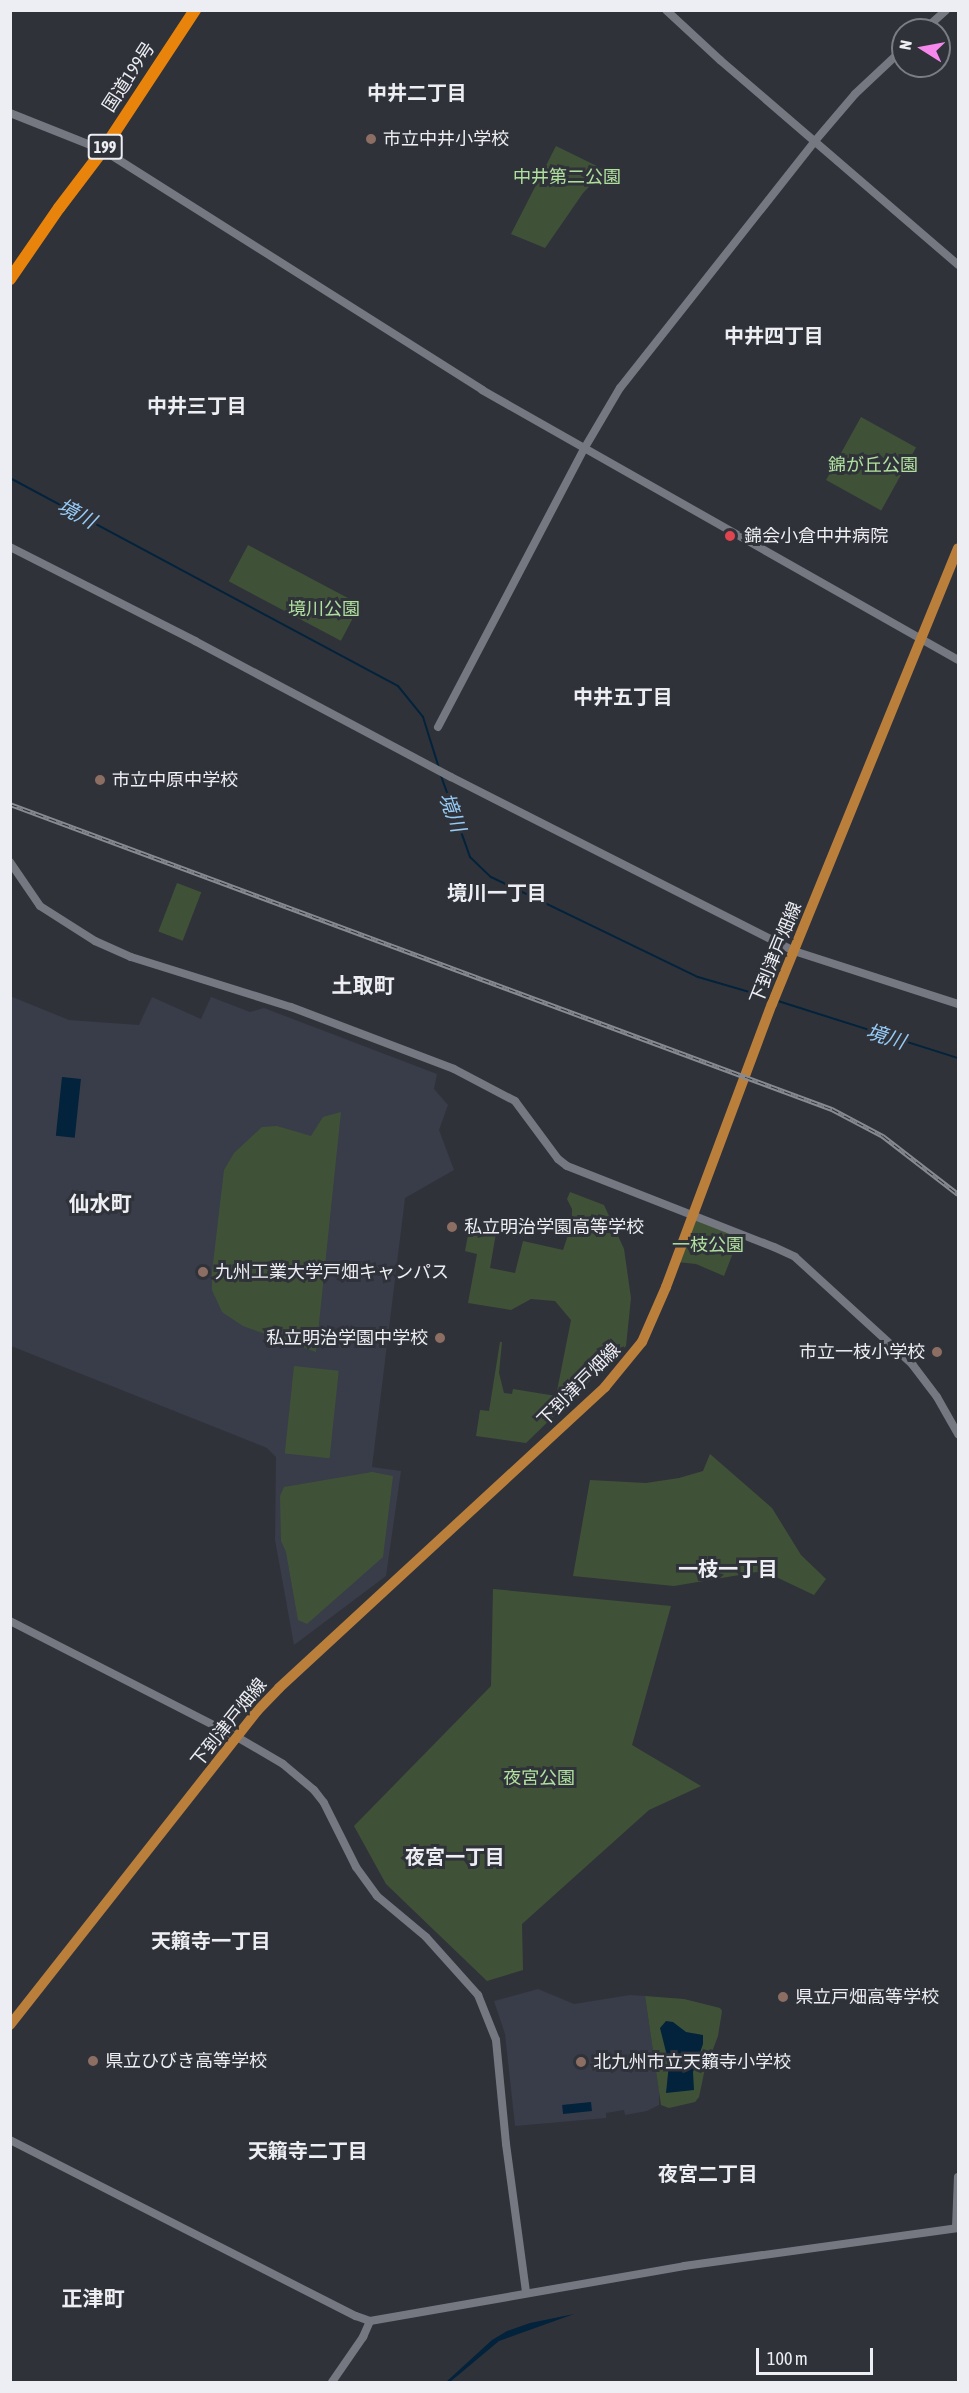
<!DOCTYPE html>
<meta charset="utf-8">
<style>
body{margin:0}
#map{position:relative;width:969px;height:2393px;overflow:hidden;background:#30323a;font-family:"Asap Condensed","Noto Sans JP",sans-serif}
div>[style]{position:absolute}
.built>*{inset:0;background:#393c49}
.green>*{inset:0;background:#3f5238;transform-origin:0 0}
.water>*{inset:0;background:#02233b;transform-origin:0 0}
.stream>*{height:2px;margin:-1px;padding:0 1px;transform-origin:1px;border-radius:1px;background:#02233b}
.minor>*{height:8px;margin:-4px;padding:0 4px;transform-origin:4px;border-radius:4px;background:#757881}
.major>*{height:10px;margin:-5px;padding:0 5px;transform-origin:5px;border-radius:5px;background:#ba7f3b}
.highway>*{height:12px;margin:-6px;padding:0 6px;transform-origin:6px;border-radius:6px;background:#e8830c}
.rail>*{height:4.5px;margin-top:-2.25px;transform-origin:0;background:repeating-linear-gradient(90deg,#30323a 0 7px,#888a91 0 14px);box-sizing:border-box;border-block:2px solid #888a91}
.dots>*{width:16px;height:16px;translate:-50% -50%;box-sizing:border-box;border:3px solid #30323a;border-radius:50%}
span{translate:-50% -50%;white-space:nowrap;text-align:center;line-height:1.15;-webkit-text-stroke:6px #30323a;paint-order:stroke}
.shield-label span{padding:2px 4px;background:#30323a;border:2px solid;border-radius:4px;-webkit-text-stroke-width:0}
.shield-label{font-size:16px;color:#eceef3;font-weight:700}
.street-label{font-size:18px;color:#eceef3}
.poi-label{font-size:18px;color:#eceef3}
.left{translate:0 -50%;text-align:left}
.right{translate:-100% -50%;text-align:right}
.park-label{font-size:18px;color:#afe09d}
.neighbourhood-label{font-size:20px;color:#eceef3;font-weight:700}
.water-label{font-size:20px;color:#96cbf6;font-style:italic}
.quarter-label{font-size:21px;color:#eceef3;font-weight:700}
.frame{position:absolute;inset:0;border:12px solid #eceef3;pointer-events:none}
.north{position:absolute;left:891px;top:18px;width:60px;height:60px;box-sizing:border-box;background:#30323a;border:2px solid #7b7d84;border-radius:50%;rotate:281deg;font-size:16px;font-weight:700;line-height:24px;text-align:center;color:#eceef3}
.north::after{content:'';display:block;margin:auto;width:21px;height:27px;background:#f688ed;clip-path:polygon(50% 0,100% 100%,50% 72%,0 100%)}
.scale{position:absolute;left:756px;top:2348px;width:117px;height:27px;box-sizing:border-box;border:3px solid #eceef3;border-top:0;padding-left:8px;font-size:18px;line-height:21px;white-space:nowrap;color:#eceef3;-webkit-text-stroke:4px #30323a;paint-order:stroke}
</style>
<div id="map">
<div class="built">
<i style="clip-path:polygon(10px 996px,69px 1020px,139px 1025px,152px 997px,201px 1019px,211px 997px,250px 1012px,264px 1008px,437px 1074px,434px 1089px,448px 1105px,439px 1130px,454px 1170px,405px 1198px,372px 1467px,401px 1471px,386px 1576px,294px 1645px,275px 1540px,276px 1457px,267px 1448px,11px 1346px)"></i>
<i style="clip-path:polygon(538px 1989px,574px 2004px,630px 1995px,645px 1996px,659px 2090px,659px 2105px,647px 2111px,625px 2115px,624px 2110px,606px 2113px,606px 2118px,515px 2126px,505px 2034px,494px 2001px)"></i>
</div>
<div class="green">
<i style="clip-path:polygon(556px 146px,605px 170px,583px 193px,545px 248px,511px 234px)"></i>
<i style="left:861px;top:417px;width:63px;height:72px;rotate:29deg"></i>
<i style="left:248px;top:545px;width:127px;height:41px;rotate:28deg"></i>
<i style="left:177px;top:883px;width:26px;height:52px;rotate:21deg"></i>
<i style="clip-path:polygon(341px 1112px,316px 1352px,243px 1326px,222px 1312px,212px 1290px,212px 1272px,224px 1170px,234px 1153px,262px 1127px,277px 1126px,311px 1136px,323px 1117px)"></i>
<i style="clip-path:polygon(570px 1192px,604px 1205px,624px 1249px,631px 1298px,626px 1346px,526px 1443px,476px 1436px,480px 1410px,489px 1411px,500px 1342px,502px 1342px,499px 1373px,504px 1393px,512px 1394px,513px 1389px,556px 1396px,571px 1320px,555px 1301px,531px 1299px,511px 1310px,468px 1303px,477px 1254px,465px 1251px,469px 1230px,496px 1233px,490px 1268px,515px 1273px,523px 1241px,563px 1250px,572px 1223px,572px 1209px,567px 1199px)"></i>
<i style="clip-path:polygon(694px 1217px,740px 1235px,724px 1276px,696px 1264px,677px 1262px)"></i>
<i style="left:294px;top:1366px;width:45px;height:88px;rotate:6deg"></i>
<i style="clip-path:polygon(710px 1454px,772px 1508px,801px 1555px,826px 1579px,814px 1595px,774px 1576px,757px 1572px,674px 1586px,573px 1576px,590px 1480px,646px 1483px,679px 1478px,703px 1471px)"></i>
<i style="clip-path:polygon(372px 1472px,393px 1476px,383px 1557px,307px 1624px,298px 1620px,286px 1552px,281px 1541px,280px 1496px,284px 1487px)"></i>
<i style="clip-path:polygon(493px 1589px,671px 1606px,632px 1745px,701px 1786px,649px 1810px,522px 1924px,523px 1970px,487px 1981px,386px 1884px,354px 1826px,491px 1686px)"></i>
<i style="clip-path:polygon(645px 1996px,684px 1999px,720px 2008px,722px 2011px,718px 2036px,704px 2073px,699px 2097px,695px 2102px,669px 2108px,661px 2105px)"></i>
</div>
<div class="water">
<i style="left:62px;top:1077px;width:19px;height:59px;rotate:6deg"></i>
<i style="clip-path:polygon(666px 2021px,673px 2022px,686px 2032px,703px 2035px,703px 2044px,693px 2072px,694px 2090px,666px 2093px,669px 2064px,660px 2028px)"></i>
<i style="left:591px;top:2102px;width:9px;height:29px;rotate:84deg"></i>
<i style="clip-path:polygon(574px 2314px,499px 2341px,450px 2382px,446px 2382px,492px 2340px,507px 2331px,530px 2323px)"></i>
</div>
<div class="stream">
<i style="left:10px;top:478px;width:440px;rotate:28.2deg"></i>
<i style="left:398px;top:686px;width:40px;rotate:51deg"></i>
<i style="left:423px;top:717px;width:53px;rotate:72.6deg"></i>
<i style="left:440px;top:773px;width:89px;rotate:70.3deg"></i>
<i style="left:470px;top:857px;width:29px;rotate:44deg"></i>
<i style="left:491px;top:877px;width:230px;rotate:25.8deg"></i>
<i style="left:698px;top:977px;width:75px;rotate:16.3deg"></i>
<i style="left:778px;top:1001px;width:189px;rotate:17.6deg"></i>
</div>
<div class="minor">
<i style="left:666px;top:10px;width:74px;rotate:42.8deg"></i>
<i style="left:720px;top:60px;width:314px;rotate:40.7deg"></i>
<i style="left:924px;top:30px;width:30px;rotate:-42deg"></i>
<i style="left:10px;top:113px;width:100px;rotate:21.7deg"></i>
<i style="left:103px;top:150px;width:449px;rotate:32.3deg"></i>
<i style="left:482px;top:390px;width:547px;rotate:29.56deg"></i>
<i style="left:10px;top:547px;width:208px;rotate:26.9deg"></i>
<i style="left:195px;top:641px;width:290px;rotate:28deg"></i>
<i style="left:451px;top:777px;width:385px;rotate:26.9deg"></i>
<i style="left:794px;top:951px;width:172px;rotate:17.9deg"></i>
<i style="left:438px;top:727px;width:314px;rotate:-62.3deg"></i>
<i style="left:584px;top:449px;width:71px;rotate:-59.5deg"></i>
<i style="left:620px;top:388px;width:315px;rotate:-51.7deg"></i>
<i style="left:815px;top:141px;width:62px;rotate:-49.6deg"></i>
<i style="left:855px;top:94px;width:66px;rotate:-43.2deg"></i>
<i style="left:10px;top:862px;width:53px;rotate:55.7deg"></i>
<i style="left:40px;top:906px;width:65px;rotate:32.5deg"></i>
<i style="left:95px;top:941px;width:39px;rotate:24deg"></i>
<i style="left:131px;top:957px;width:168px;rotate:17.4deg"></i>
<i style="left:291px;top:1007px;width:174px;rotate:20.8deg"></i>
<i style="left:454px;top:1069px;width:69px;rotate:27.7deg"></i>
<i style="left:515px;top:1101px;width:72px;rotate:53.4deg"></i>
<i style="left:558px;top:1159px;width:11px;rotate:38deg"></i>
<i style="left:567px;top:1166px;width:222px;rotate:21.4deg"></i>
<i style="left:774px;top:1247px;width:23px;rotate:25deg"></i>
<i style="left:795px;top:1257px;width:159px;rotate:42.4deg"></i>
<i style="left:912px;top:1364px;width:41px;rotate:52.9deg"></i>
<i style="left:937px;top:1397px;width:43px;rotate:60.4deg"></i>
<i style="left:10px;top:1621px;width:255px;rotate:27.1deg"></i>
<i style="left:237px;top:1737px;width:53px;rotate:30.4deg"></i>
<i style="left:283px;top:1764px;width:40px;rotate:40deg"></i>
<i style="left:314px;top:1790px;width:16px;rotate:52deg"></i>
<i style="left:324px;top:1803px;width:72px;rotate:63.4deg"></i>
<i style="left:356px;top:1867px;width:36px;rotate:54deg"></i>
<i style="left:377px;top:1896px;width:64px;rotate:39.9deg"></i>
<i style="left:426px;top:1937px;width:78px;rotate:48.1deg"></i>
<i style="left:478px;top:1995px;width:48px;rotate:68.2deg"></i>
<i style="left:496px;top:2040px;width:104px;rotate:84.5deg"></i>
<i style="left:506px;top:2144px;width:148px;rotate:82.3deg"></i>
<i style="left:10px;top:2140px;width:388px;rotate:27deg"></i>
<i style="left:356px;top:2316px;width:15px;rotate:20deg"></i>
<i style="left:370px;top:2321px;width:319px;rotate:-9.9deg"></i>
<i style="left:684px;top:2266px;width:277px;rotate:-7.9deg"></i>
<i style="left:956px;top:2228px;width:51px;rotate:-87.8deg"></i>
<i style="left:332px;top:2382px;width:55px;rotate:-55.4deg"></i>
<i style="left:363px;top:2337px;width:17px;rotate:-66deg"></i>
</div>
<div class="major">
<i style="left:10px;top:2025px;width:400px;rotate:-51.8deg"></i>
<i style="left:257px;top:1711px;width:32px;rotate:-46deg"></i>
<i style="left:279px;top:1688px;width:444px;rotate:-42.7deg"></i>
<i style="left:605px;top:1387px;width:58px;rotate:-50.6deg"></i>
<i style="left:642px;top:1342px;width:60px;rotate:-66.4deg"></i>
<i style="left:666px;top:1287px;width:302px;rotate:-69.5deg"></i>
<i style="left:772px;top:1004px;width:492px;rotate:-67.8deg"></i>
</div>
<div class="highway">
<i style="left:10px;top:279px;width:86px;rotate:-55.4deg"></i>
<i style="left:59px;top:208px;width:73px;rotate:-52.8deg"></i>
<i style="left:103px;top:150px;width:168px;rotate:-56.7deg"></i>
</div>
<div class="rail">
<i style="left:10px;top:804px;width:877px;rotate:20.36deg"></i>
<i style="left:832px;top:1109px;width:58px;rotate:27.9deg"></i>
<i style="left:883px;top:1136px;width:95px;rotate:37.7deg"></i>
</div>
<div class="dots">
<i style="left:371px;top:139px;background:#8d6e63"></i>
<i style="left:730px;top:536px;background:#e0444e"></i>
<i style="left:100px;top:780px;background:#8d6e63"></i>
<i style="left:452px;top:1227px;background:#8d6e63"></i>
<i style="left:203px;top:1272px;background:#8d6e63"></i>
<i style="left:440px;top:1338px;background:#8d6e63"></i>
<i style="left:937px;top:1352px;background:#8d6e63"></i>
<i style="left:783px;top:1997px;background:#8d6e63"></i>
<i style="left:93px;top:2061px;background:#8d6e63"></i>
<i style="left:581px;top:2062px;background:#8d6e63"></i>
</div>
<div class="shield-label">
<span style="left:105px;top:147px">199</span>
</div>
<div class="street-label">
<span style="left:129px;top:77px;rotate:-57deg">国道199号</span>
<span style="left:776px;top:953px;rotate:-68deg">下到津戸畑線</span>
<span style="left:579px;top:1385px;rotate:-45deg">下到津戸畑線</span>
<span style="left:229px;top:1723px;rotate:-51deg">下到津戸畑線</span>
</div>
<div class="poi-label">
<span class="left" style="left:383px;top:139px">市立中井小学校</span>
<span class="left" style="left:744px;top:536px">錦会小倉中井病院</span>
<span class="left" style="left:112px;top:780px">市立中原中学校</span>
<span class="left" style="left:464px;top:1227px">私立明治学園高等学校</span>
<span class="left" style="left:215px;top:1272px">九州工業大学戸畑キャンパス</span>
<span class="right" style="left:428px;top:1338px">私立明治学園中学校</span>
<span class="right" style="left:925px;top:1352px">市立一枝小学校</span>
<span class="left" style="left:795px;top:1997px">県立戸畑高等学校</span>
<span class="left" style="left:105px;top:2061px">県立ひびき高等学校</span>
<span class="left" style="left:593px;top:2062px">北九州市立天籟寺小学校</span>
</div>
<div class="park-label">
<span style="left:567px;top:177px">中井第二公園</span>
<span style="left:873px;top:465px">錦が丘公園</span>
<span style="left:324px;top:609px">境川公園</span>
<span style="left:708px;top:1245px">一枝公園</span>
<span style="left:539px;top:1778px">夜宮公園</span>
</div>
<div class="neighbourhood-label">
<span style="left:417px;top:92px">中井二丁目</span>
<span style="left:774px;top:335px">中井四丁目</span>
<span style="left:197px;top:405px">中井三丁目</span>
<span style="left:623px;top:696px">中井五丁目</span>
<span style="left:497px;top:892px">境川一丁目</span>
<span style="left:728px;top:1568px">一枝一丁目</span>
<span style="left:455px;top:1856px">夜宮一丁目</span>
<span style="left:211px;top:1940px">天籟寺一丁目</span>
<span style="left:308px;top:2150px">天籟寺二丁目</span>
<span style="left:708px;top:2173px">夜宮二丁目</span>
</div>
<div class="water-label">
<span style="left:77px;top:513px;rotate:28deg">境川</span>
<span style="left:453px;top:812px;rotate:70deg">境川</span>
<span style="left:886px;top:1036px;rotate:17deg">境川</span>
</div>
<div class="quarter-label">
<span style="left:363px;top:985px">土取町</span>
<span style="left:100px;top:1203px">仙水町</span>
<span style="left:93px;top:2298px">正津町</span>
</div>
<div class="frame"></div>
<div class="north">N</div>
<div class="scale">100 m</div>
</div>
